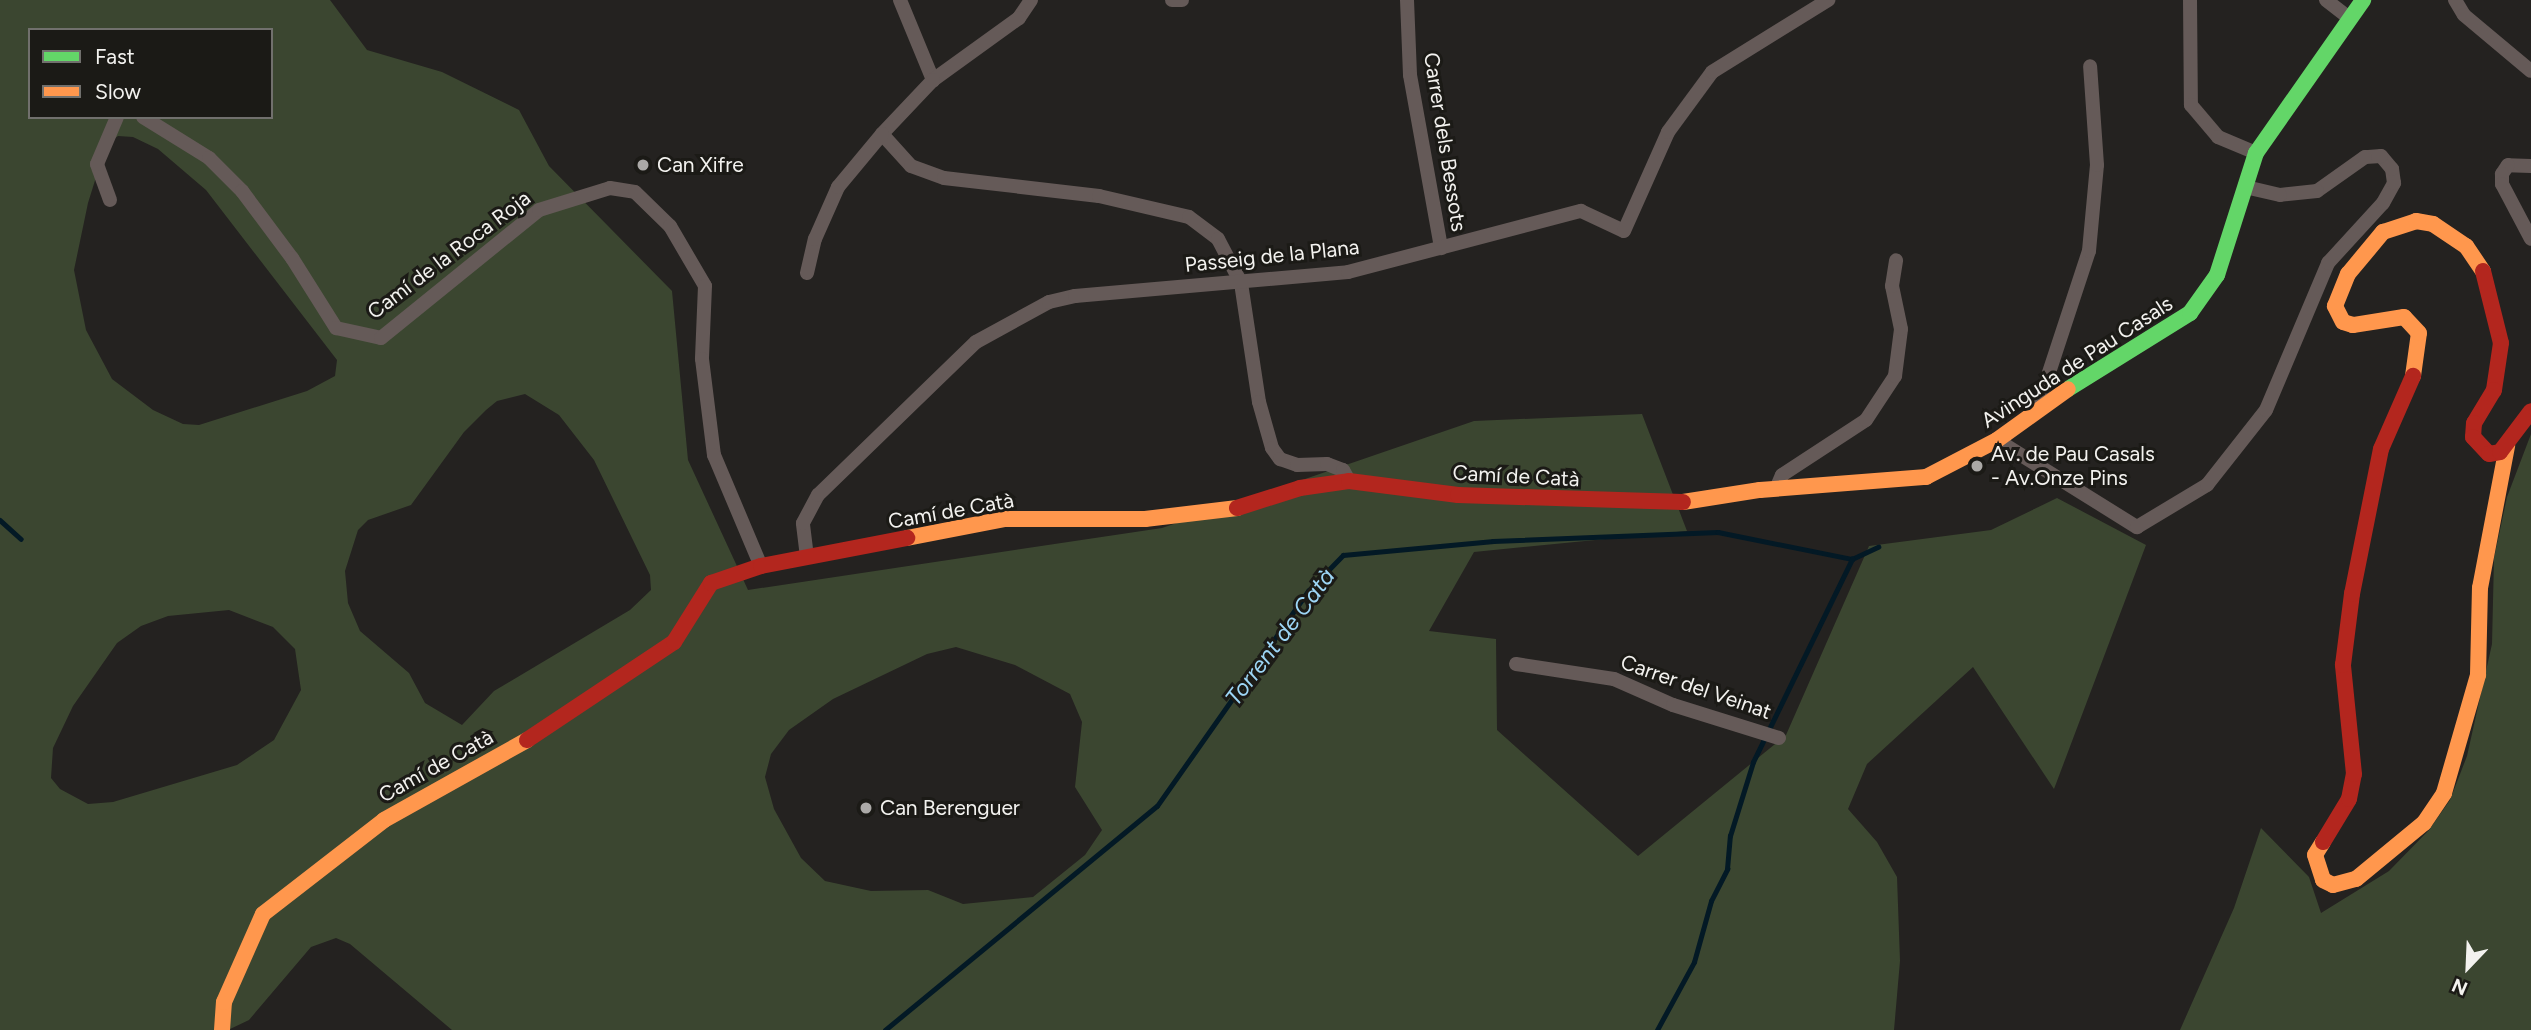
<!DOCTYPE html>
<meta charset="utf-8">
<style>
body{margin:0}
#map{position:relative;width:2531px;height:1030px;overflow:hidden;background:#242220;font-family:Figtree,sans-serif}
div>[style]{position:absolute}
.forest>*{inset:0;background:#3b4630}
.stream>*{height:4.5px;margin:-2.25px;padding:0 2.25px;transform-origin:2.25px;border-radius:2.25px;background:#031925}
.street>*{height:14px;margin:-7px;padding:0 7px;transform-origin:7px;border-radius:7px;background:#655a58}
.fast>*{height:16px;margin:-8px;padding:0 8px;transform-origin:8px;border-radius:8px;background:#63d668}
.slow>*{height:16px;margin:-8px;padding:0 8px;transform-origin:8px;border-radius:8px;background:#ff974d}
.jam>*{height:16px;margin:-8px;padding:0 8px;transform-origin:8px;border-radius:8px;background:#b3261e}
.dots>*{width:19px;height:19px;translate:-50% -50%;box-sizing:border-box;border:4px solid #1b1a16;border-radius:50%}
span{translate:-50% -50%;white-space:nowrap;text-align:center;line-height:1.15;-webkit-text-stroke:6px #1b1a16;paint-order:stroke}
.street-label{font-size:21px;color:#f3f2ef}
.poi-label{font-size:21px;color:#f3f2ef}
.left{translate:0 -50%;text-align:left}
.water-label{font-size:23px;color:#9dd6f6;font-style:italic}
.legend{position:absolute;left:28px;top:28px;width:245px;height:91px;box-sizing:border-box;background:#1b1a16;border:2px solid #71706d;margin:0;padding:9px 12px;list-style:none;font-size:21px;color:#f3f2ef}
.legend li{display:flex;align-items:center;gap:14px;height:35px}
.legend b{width:35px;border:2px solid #71706d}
.north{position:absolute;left:2433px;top:932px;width:70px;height:70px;-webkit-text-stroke:5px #1b1a16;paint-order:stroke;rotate:203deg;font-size:19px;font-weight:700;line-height:28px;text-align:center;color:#f3f2ef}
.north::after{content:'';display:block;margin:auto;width:24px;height:32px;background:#f3f2ef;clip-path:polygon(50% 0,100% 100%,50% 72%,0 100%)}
</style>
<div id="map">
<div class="forest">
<i style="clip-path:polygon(evenodd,0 0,330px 0,367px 50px,442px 72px,519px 110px,549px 166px,672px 291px,688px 460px,748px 590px,1162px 528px,1474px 421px,1642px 414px,1687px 531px,1474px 552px,1429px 631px,1496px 639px,1497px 730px,1638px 856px,1786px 735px,1869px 546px,1991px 530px,2057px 498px,2146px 545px,2054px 789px,1973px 667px,1867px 764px,1848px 809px,1877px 842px,1897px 877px,1900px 961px,1894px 1030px,452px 1030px,350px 944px,336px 938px,311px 947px,249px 1020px,228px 1030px,0 1030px,0 0,30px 30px,271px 30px,271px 117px,30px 117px,30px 30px,0 0,118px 136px,133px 137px,158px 149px,206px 190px,337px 360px,335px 376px,307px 391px,199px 425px,183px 424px,153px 410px,112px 379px,86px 330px,74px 270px,88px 203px,106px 145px,118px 136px,0 0,525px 394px,559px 415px,594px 460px,650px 575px,651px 590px,630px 610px,494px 691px,462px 725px,425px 703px,409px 673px,360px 631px,348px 603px,345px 571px,358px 530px,368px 520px,411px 505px,464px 432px,486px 410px,497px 401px,525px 394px,0 0,229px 610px,273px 627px,295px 649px,301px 690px,274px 740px,237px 765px,113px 802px,88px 804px,60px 789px,51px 778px,53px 748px,73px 706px,117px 643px,141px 626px,168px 616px,229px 610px,0 0,956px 647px,1015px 665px,1070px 694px,1082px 722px,1075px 787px,1102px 830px,1085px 855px,1033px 897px,963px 904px,928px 890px,871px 891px,825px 881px,801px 858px,774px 809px,765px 777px,771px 754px,789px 730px,833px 699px,927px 654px,956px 647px)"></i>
<i style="clip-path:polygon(2531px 434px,2531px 1030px,2180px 1030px,2234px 908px,2261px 828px,2309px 877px,2321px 913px,2389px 871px,2429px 830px,2450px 800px,2467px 756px,2492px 644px,2494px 558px,2507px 497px)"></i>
</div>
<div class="stream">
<i style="left:0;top:520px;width:28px;rotate:42deg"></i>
<i style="left:885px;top:1030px;width:352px;rotate:-39.5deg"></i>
<i style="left:1157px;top:806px;width:263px;rotate:-54.9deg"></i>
<i style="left:1308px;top:591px;width:50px;rotate:-45.8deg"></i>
<i style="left:1343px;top:555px;width:151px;rotate:-5.3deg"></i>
<i style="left:1493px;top:541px;width:225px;rotate:-2.3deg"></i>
<i style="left:1718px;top:532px;width:137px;rotate:11.4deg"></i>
<i style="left:1852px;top:559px;width:29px;rotate:-25deg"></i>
<i style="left:1657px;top:1030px;width:77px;rotate:-61.4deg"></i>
<i style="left:1694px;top:962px;width:63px;rotate:-74.4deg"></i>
<i style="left:1711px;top:901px;width:36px;rotate:-63deg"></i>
<i style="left:1727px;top:869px;width:33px;rotate:-85deg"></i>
<i style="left:1730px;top:836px;width:77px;rotate:-72.7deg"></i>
<i style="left:1753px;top:762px;width:226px;rotate:-64deg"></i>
</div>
<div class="street">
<i style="left:900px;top:0;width:87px;rotate:67.6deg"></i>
<i style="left:1031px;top:0;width:22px;rotate:124deg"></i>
<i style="left:1019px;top:18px;width:106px;rotate:144.2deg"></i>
<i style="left:933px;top:80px;width:74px;rotate:133.4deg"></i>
<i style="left:882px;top:134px;width:43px;rotate:47.8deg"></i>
<i style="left:911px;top:166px;width:35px;rotate:20deg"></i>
<i style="left:944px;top:178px;width:156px;rotate:6.6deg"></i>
<i style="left:1099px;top:196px;width:92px;rotate:13.1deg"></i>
<i style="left:1189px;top:217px;width:36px;rotate:37deg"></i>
<i style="left:1218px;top:239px;width:50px;rotate:62.4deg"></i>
<i style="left:1241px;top:283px;width:120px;rotate:81.4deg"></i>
<i style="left:1259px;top:402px;width:48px;rotate:74.2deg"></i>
<i style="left:1272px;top:448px;width:14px;rotate:54deg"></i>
<i style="left:1280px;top:459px;width:18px;rotate:19deg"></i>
<i style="left:1297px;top:465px;width:30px;rotate:-2deg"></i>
<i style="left:1327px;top:464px;width:17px;rotate:21deg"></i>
<i style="left:1343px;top:470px;width:13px;rotate:61deg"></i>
<i style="left:1172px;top:0;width:10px"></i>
<i style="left:1407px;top:0;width:75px;rotate:87.7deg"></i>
<i style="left:1410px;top:75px;width:176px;rotate:79.8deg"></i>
<i style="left:2190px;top:0;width:105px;rotate:89.5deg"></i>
<i style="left:2191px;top:105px;width:42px;rotate:49.8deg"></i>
<i style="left:2218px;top:137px;width:41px;rotate:22.8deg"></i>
<i style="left:2326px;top:0;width:29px;rotate:38deg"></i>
<i style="left:2455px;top:0;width:17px;rotate:59deg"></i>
<i style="left:2464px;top:15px;width:87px;rotate:39.9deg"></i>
<i style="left:143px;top:117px;width:78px;rotate:31.8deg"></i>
<i style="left:209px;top:158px;width:47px;rotate:45deg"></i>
<i style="left:242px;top:191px;width:84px;rotate:53.3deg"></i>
<i style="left:292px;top:258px;width:83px;rotate:57.8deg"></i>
<i style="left:336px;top:328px;width:46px;rotate:12.5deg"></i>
<i style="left:381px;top:338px;width:203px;rotate:-39deg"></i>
<i style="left:539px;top:210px;width:74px;rotate:-17.2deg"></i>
<i style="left:610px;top:188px;width:25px;rotate:9deg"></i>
<i style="left:635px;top:192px;width:49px;rotate:44.2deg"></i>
<i style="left:670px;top:226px;width:69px;rotate:59.7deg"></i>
<i style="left:705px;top:286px;width:73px;rotate:92.4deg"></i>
<i style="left:702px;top:359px;width:97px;rotate:82.9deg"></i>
<i style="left:714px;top:455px;width:121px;rotate:67.1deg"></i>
<i style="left:2531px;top:166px;width:23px;rotate:-178deg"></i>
<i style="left:2508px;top:165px;width:11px;rotate:124deg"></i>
<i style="left:2502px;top:174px;width:10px;rotate:90deg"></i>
<i style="left:2502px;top:184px;width:62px;rotate:62.2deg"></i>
<i style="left:110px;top:200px;width:38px;rotate:-110deg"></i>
<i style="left:97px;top:164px;width:51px;rotate:-66.9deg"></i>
<i style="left:807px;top:273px;width:35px;rotate:-77deg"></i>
<i style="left:815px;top:239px;width:57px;rotate:-66.1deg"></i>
<i style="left:838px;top:187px;width:69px;rotate:-50.3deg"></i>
<i style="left:2036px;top:412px;width:169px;rotate:-71.8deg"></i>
<i style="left:2089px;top:251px;width:86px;rotate:-84.7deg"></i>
<i style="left:2097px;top:165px;width:99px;rotate:-94deg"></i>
<i style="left:1997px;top:440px;width:165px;rotate:31.9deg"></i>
<i style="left:2137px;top:527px;width:82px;rotate:-31deg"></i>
<i style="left:2207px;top:485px;width:95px;rotate:-51.8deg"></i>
<i style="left:2266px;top:410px;width:160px;rotate:-67.1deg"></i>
<i style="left:2328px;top:263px;width:81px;rotate:-47.5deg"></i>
<i style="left:2383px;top:203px;width:23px;rotate:-61deg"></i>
<i style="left:2394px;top:183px;width:14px;rotate:-98deg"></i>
<i style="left:2392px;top:169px;width:17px;rotate:-130deg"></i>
<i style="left:2381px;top:156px;width:16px;rotate:176deg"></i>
<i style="left:2365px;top:157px;width:59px;rotate:144.7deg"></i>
<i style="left:2317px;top:191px;width:37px;rotate:174deg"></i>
<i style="left:2280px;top:195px;width:36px;rotate:-167deg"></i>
<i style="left:1776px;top:489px;width:15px;rotate:-67deg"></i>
<i style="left:1782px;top:475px;width:100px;rotate:-33.2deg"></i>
<i style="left:1866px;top:420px;width:53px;rotate:-56.6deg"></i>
<i style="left:1895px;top:376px;width:47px;rotate:-82.7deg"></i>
<i style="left:1901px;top:329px;width:44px;rotate:-101.8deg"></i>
<i style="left:1892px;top:286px;width:26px;rotate:-81deg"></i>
<i style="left:807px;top:557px;width:34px;rotate:-97deg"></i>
<i style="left:803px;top:523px;width:32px;rotate:-62deg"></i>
<i style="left:818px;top:495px;width:220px;rotate:-44.1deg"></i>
<i style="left:976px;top:342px;width:83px;rotate:-28.7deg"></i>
<i style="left:1049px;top:302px;width:27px;rotate:-13deg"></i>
<i style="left:1075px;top:296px;width:274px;rotate:-5deg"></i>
<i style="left:1348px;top:272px;width:241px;rotate:-14.7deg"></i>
<i style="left:1581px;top:211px;width:47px;rotate:24.9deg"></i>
<i style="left:1624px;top:231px;width:108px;rotate:-66deg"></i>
<i style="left:1668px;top:132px;width:74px;rotate:-53.7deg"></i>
<i style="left:1712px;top:72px;width:137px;rotate:-31.8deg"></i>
<i style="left:1516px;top:664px;width:99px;rotate:8.7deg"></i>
<i style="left:1614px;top:679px;width:64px;rotate:23.8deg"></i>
<i style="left:1673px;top:705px;width:111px;rotate:17.3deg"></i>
</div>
<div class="fast">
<i style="left:2068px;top:389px;width:144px;rotate:-31.9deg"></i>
<i style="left:2190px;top:313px;width:47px;rotate:-54.6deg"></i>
<i style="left:2217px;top:275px;width:128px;rotate:-72.3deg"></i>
<i style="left:2256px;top:153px;width:187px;rotate:-55deg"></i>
</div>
<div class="slow">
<i style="left:2413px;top:376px;width:43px;rotate:-82.1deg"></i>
<i style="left:2419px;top:333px;width:22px;rotate:-133deg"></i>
<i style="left:2404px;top:317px;width:52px;rotate:171.1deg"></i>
<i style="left:2353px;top:325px;width:10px;rotate:-163deg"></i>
<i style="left:2343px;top:322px;width:18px;rotate:-117deg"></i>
<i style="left:2335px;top:306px;width:35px;rotate:-68deg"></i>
<i style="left:2348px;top:274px;width:55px;rotate:-50.2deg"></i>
<i style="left:2383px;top:232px;width:35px;rotate:-18deg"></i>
<i style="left:2416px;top:221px;width:17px;rotate:10deg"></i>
<i style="left:2433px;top:224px;width:40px;rotate:34deg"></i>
<i style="left:2466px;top:246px;width:30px;rotate:56deg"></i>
<i style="left:1683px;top:502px;width:78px;rotate:-8.9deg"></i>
<i style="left:1760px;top:490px;width:167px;rotate:-4.5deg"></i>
<i style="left:1926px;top:477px;width:80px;rotate:-27.5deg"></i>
<i style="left:1997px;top:440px;width:87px;rotate:-35.7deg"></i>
<i style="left:907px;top:538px;width:100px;rotate:-11deg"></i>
<i style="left:1005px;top:519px;width:140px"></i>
<i style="left:1145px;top:519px;width:93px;rotate:-6.8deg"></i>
<i style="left:2323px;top:842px;width:15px;rotate:122deg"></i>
<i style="left:2315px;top:855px;width:26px;rotate:72deg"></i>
<i style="left:2323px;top:880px;width:11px;rotate:27deg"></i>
<i style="left:2333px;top:885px;width:24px;rotate:-15deg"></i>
<i style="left:2356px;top:879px;width:88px;rotate:-39.5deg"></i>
<i style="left:2424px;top:823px;width:36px;rotate:-56deg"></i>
<i style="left:2444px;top:793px;width:123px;rotate:-73.9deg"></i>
<i style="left:2478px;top:675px;width:87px;rotate:-88.7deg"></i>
<i style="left:2480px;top:588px;width:145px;rotate:-79.2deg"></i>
<i style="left:222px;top:1030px;width:28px;rotate:-86deg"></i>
<i style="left:224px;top:1002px;width:96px;rotate:-66.1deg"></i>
<i style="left:263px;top:914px;width:153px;rotate:-37.8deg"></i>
<i style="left:384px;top:820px;width:164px;rotate:-29.2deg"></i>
</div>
<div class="jam">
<i style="left:2483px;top:271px;width:74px;rotate:76deg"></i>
<i style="left:2501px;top:343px;width:48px;rotate:98.5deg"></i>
<i style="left:2494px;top:390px;width:39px;rotate:121deg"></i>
<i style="left:2474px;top:423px;width:14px;rotate:94deg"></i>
<i style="left:2473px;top:437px;width:23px;rotate:47deg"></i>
<i style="left:2489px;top:454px;width:11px;rotate:-10deg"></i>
<i style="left:2500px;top:452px;width:51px;rotate:-52.9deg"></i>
<i style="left:1237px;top:508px;width:66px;rotate:-17.6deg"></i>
<i style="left:1300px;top:488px;width:49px;rotate:-8.1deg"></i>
<i style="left:1349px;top:481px;width:110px;rotate:7.3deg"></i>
<i style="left:1458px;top:495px;width:225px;rotate:1.8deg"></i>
<i style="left:527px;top:740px;width:177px;rotate:-33.7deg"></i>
<i style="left:674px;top:642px;width:70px;rotate:-57.9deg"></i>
<i style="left:711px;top:583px;width:53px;rotate:-18.8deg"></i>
<i style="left:761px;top:566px;width:149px;rotate:-10.9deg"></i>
<i style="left:2323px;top:842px;width:50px;rotate:-58.8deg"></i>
<i style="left:2349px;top:799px;width:25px;rotate:-79deg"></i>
<i style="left:2354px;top:774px;width:110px;rotate:-95.8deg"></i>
<i style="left:2343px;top:665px;width:72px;rotate:-82.8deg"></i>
<i style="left:2352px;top:594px;width:148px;rotate:-78.7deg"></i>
<i style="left:2381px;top:449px;width:80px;rotate:-66.3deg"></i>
</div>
<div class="dots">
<i style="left:643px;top:165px;background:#aba9a7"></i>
<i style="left:1977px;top:466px;background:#aba9a7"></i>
<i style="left:866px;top:808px;background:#aba9a7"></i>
</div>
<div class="street-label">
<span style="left:1445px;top:142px;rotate:81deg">Carrer dels Bessots</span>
<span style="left:449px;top:255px;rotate:-37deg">Camí de la Roca Roja</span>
<span style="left:1272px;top:256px;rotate:-6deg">Passeig de la Plana</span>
<span style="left:2077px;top:362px;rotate:-33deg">Avinguda de Pau Casals</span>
<span style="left:1516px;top:476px;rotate:3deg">Camí de Catà</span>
<span style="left:951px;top:511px;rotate:-10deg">Camí de Catà</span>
<span style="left:1696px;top:687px;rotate:19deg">Carrer del Veinat</span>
<span style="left:436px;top:766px;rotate:-29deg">Camí de Catà</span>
</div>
<div class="poi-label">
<span class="left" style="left:657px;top:165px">Can Xifre</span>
<span class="left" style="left:1991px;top:466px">Av. de Pau Casals<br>- Av.Onze Pins</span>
<span class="left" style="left:880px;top:808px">Can Berenguer</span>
</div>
<div class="water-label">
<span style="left:1280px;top:637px;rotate:-53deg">Torrent de Catà</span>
</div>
<ul class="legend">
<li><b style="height:9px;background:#63d668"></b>Fast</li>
<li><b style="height:9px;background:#ff974d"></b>Slow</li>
</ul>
<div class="north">N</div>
</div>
